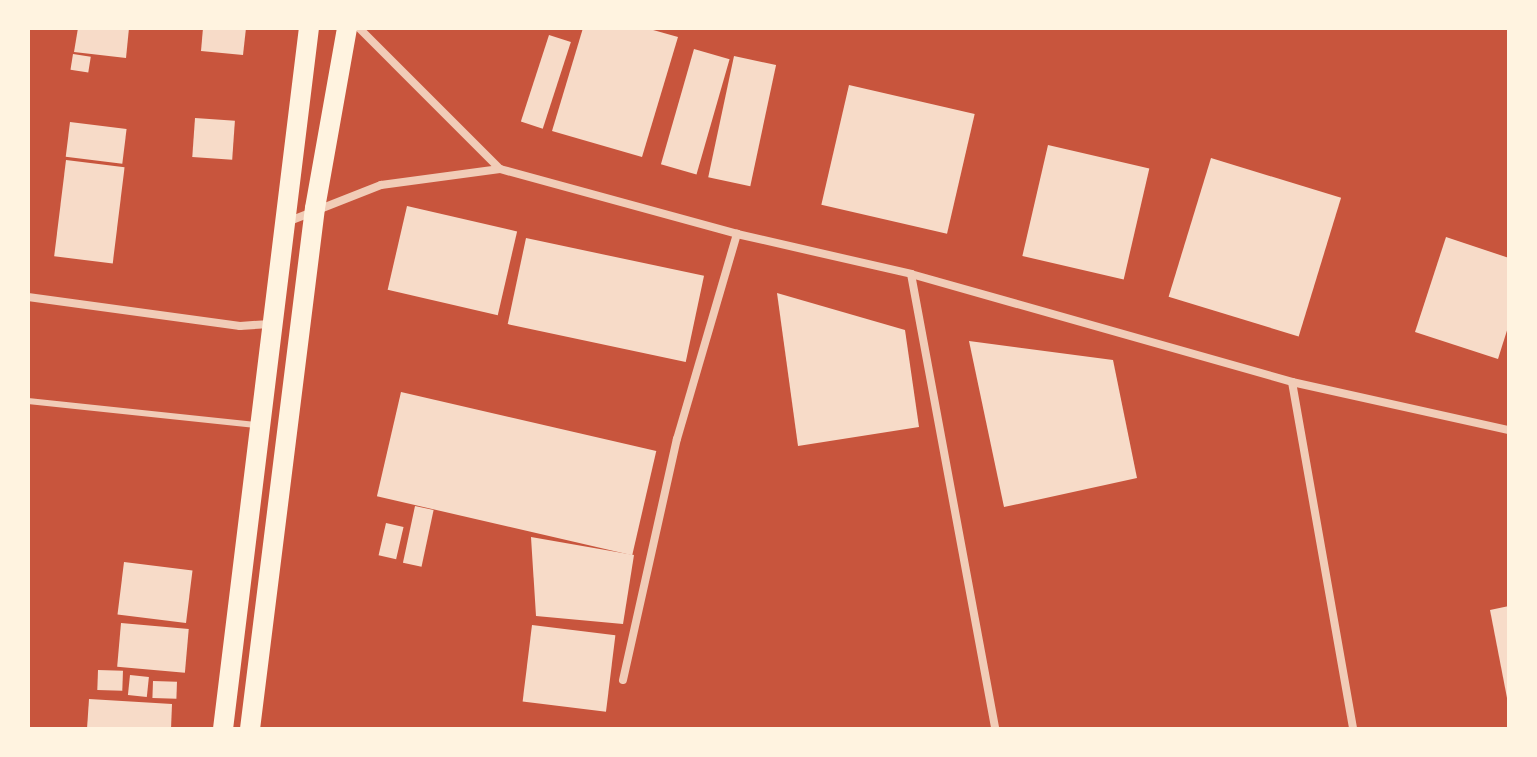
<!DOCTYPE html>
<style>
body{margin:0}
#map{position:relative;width:1537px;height:757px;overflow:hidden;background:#c8553d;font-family:"Public Sans",sans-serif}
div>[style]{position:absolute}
.building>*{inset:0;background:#f7dbc8;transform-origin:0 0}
.service>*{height:6px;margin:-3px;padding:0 3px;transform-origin:3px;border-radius:3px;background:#f1ccb7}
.minor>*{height:8px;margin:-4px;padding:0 4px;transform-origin:4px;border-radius:4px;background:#f1ccb7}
.primary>*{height:20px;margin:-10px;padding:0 10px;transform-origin:10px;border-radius:10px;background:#fff3e0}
span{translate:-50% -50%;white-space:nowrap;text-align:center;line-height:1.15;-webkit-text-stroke:6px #fff3e0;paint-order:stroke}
.frame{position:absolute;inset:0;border:30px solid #fff3e0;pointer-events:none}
</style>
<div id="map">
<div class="building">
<i style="clip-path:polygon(78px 28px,129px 28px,126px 58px,74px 52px)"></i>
<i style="clip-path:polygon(203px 28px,246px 28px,243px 55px,201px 51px)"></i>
<i style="clip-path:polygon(583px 28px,646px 28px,678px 37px,642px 157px,552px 131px)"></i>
<i style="left:549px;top:35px;width:23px;height:91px;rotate:18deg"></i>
<i style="left:694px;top:49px;width:37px;height:120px;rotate:16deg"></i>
<i style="left:73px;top:54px;width:18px;height:16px;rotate:9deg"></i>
<i style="left:734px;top:56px;width:43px;height:124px;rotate:12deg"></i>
<i style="left:849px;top:85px;width:129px;height:123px;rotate:13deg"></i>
<i style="left:195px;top:118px;width:40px;height:39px;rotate:4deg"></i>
<i style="left:70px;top:122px;width:57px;height:35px;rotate:7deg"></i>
<i style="left:1048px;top:145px;width:104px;height:114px;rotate:13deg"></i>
<i style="left:1211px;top:158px;width:136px;height:145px;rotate:17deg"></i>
<i style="left:66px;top:160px;width:59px;height:97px;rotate:7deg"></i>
<i style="left:407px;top:206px;width:113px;height:86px;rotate:13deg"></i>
<i style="clip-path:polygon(1446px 237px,1509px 258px,1509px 324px,1498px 359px,1415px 332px)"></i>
<i style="left:526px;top:238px;width:182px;height:88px;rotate:12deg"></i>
<i style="clip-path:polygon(777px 293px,905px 330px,919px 427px,798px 446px)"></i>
<i style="clip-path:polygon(969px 341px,1113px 360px,1137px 478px,1004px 507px)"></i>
<i style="left:401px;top:392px;width:262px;height:107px;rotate:13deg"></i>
<i style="left:415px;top:506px;width:19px;height:58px;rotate:12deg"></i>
<i style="left:386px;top:523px;width:18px;height:33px;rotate:13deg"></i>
<i style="clip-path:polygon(531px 537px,634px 555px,623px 624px,536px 616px)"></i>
<i style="left:124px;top:562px;width:69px;height:53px;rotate:7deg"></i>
<i style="clip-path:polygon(1509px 606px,1509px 703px,1508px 703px,1490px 610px)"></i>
<i style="left:121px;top:623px;width:68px;height:44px;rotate:5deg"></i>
<i style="left:532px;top:625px;width:84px;height:77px;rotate:7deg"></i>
<i style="left:98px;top:670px;width:25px;height:20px;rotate:2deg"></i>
<i style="left:130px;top:675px;width:19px;height:20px;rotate:6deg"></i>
<i style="left:153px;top:681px;width:24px;height:17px;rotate:2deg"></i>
<i style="clip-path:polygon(89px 699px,172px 704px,171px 729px,87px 729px)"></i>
</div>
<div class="service">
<i style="left:28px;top:401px;width:229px;rotate:6deg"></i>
</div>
<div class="minor">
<i style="left:359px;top:28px;width:199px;rotate:45deg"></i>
<i style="left:287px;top:222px;width:101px;rotate:-21.5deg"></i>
<i style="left:381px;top:185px;width:120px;rotate:-7.7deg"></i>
<i style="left:500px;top:169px;width:246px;rotate:15.3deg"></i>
<i style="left:737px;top:234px;width:179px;rotate:12.9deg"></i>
<i style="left:911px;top:274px;width:396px;rotate:15.8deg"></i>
<i style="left:1292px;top:382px;width:222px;rotate:12.5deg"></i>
<i style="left:911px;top:274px;width:463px;rotate:79.5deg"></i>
<i style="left:28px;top:297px;width:214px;rotate:7.8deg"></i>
<i style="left:240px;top:326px;width:30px;rotate:-4deg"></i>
<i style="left:1292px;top:382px;width:352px;rotate:80deg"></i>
<i style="left:623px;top:680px;width:247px;rotate:-77.4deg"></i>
<i style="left:677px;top:439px;width:214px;rotate:-73.7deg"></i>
</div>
<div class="primary">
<i style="left:223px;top:729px;width:706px;rotate:-83.01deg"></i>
<i style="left:250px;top:729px;width:525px;rotate:-82.89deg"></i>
<i style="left:315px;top:208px;width:183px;rotate:-79.9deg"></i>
</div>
<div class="frame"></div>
</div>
